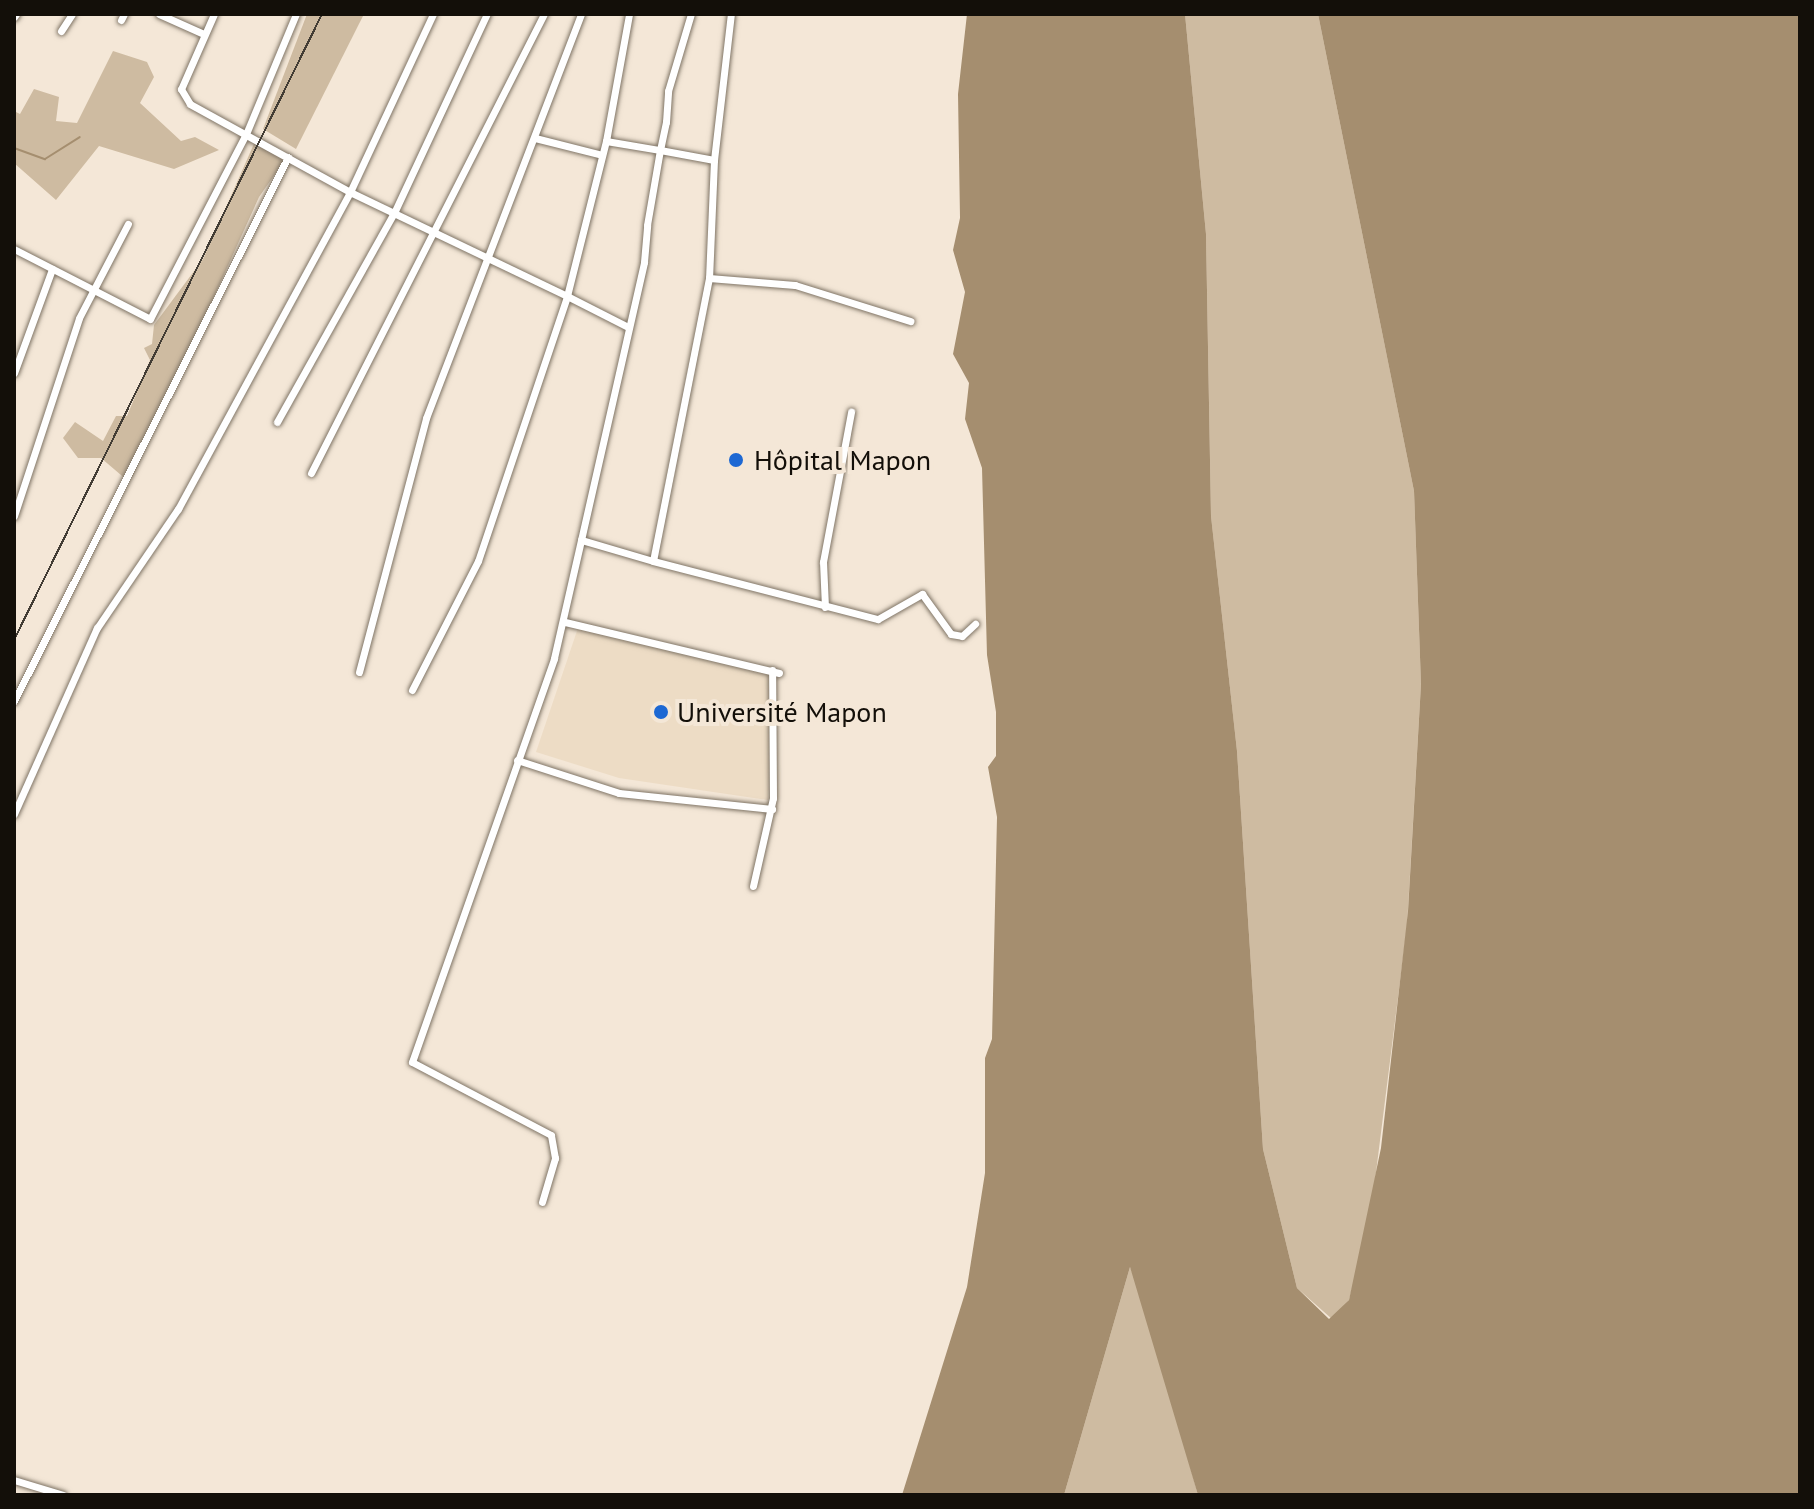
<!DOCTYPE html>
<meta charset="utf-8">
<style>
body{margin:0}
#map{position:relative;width:1814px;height:1509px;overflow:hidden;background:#f4e7d7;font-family:"PT Sans",sans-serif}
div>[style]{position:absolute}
.built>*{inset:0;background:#eddcc5}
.green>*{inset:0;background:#cebba1}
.water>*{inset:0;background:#a58e6f}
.stream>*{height:2px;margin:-1px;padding:0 1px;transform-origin:1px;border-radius:1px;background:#a58e6f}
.roads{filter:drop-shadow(0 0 2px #7f7465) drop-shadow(0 0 2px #7f7465)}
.street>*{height:7px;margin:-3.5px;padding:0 3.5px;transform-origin:3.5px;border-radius:3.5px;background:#fff}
.rail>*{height:2px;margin:-1px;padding:0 1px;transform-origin:1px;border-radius:1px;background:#433d35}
.dots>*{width:22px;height:22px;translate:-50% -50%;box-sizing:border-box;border:4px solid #f4e7d7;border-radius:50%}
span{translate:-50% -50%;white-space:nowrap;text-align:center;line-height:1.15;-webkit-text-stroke:8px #f4e7d7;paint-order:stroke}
.poi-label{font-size:28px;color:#130f09}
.left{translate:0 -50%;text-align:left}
.frame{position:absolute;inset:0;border:16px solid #130f09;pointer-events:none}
</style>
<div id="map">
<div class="built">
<i style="clip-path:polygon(579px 625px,775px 672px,768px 800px,619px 778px,536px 752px)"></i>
</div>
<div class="green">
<i style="clip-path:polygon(307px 14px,364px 14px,296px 149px,263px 129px)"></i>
<i style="clip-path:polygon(1185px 14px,1318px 14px,1414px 491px,1421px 684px,1407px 926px,1370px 1220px,1349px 1300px,1332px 1319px,1297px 1288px,1263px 1149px,1237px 751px,1211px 516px,1206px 234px)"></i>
<i style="clip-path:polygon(113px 51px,147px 62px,154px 77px,140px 103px,181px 141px,195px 137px,219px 150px,174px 169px,99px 146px,56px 200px,14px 163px,14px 111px,20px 114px,34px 89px,59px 97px,56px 121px,77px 123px)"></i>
<i style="clip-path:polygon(257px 137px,287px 157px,259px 197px,133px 476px,128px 481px,101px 458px,78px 458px,63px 438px,75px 422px,103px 441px,116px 416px,127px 416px,150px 360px,144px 348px,152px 344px,154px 325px,203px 259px)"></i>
<i style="clip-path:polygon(1130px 1267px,1146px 1307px,1198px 1495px,1064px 1495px)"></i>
</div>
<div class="water">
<i style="clip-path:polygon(967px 14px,1185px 14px,1206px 234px,1211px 516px,1237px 751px,1263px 1149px,1297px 1288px,1329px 1319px,1349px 1300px,1381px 1148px,1408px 911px,1421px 684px,1414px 491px,1318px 14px,1800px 14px,1800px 1495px,1198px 1495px,1130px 1267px,1064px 1495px,902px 1495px,967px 1287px,985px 1173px,985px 1058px,992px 1039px,997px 817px,988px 767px,996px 756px,996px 712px,987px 655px,982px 468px,965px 419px,969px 383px,953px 354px,965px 292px,953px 250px,960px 218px,958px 94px)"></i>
</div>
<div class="stream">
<i style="left:14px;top:148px;width:33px;rotate:20deg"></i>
<i style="left:45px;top:159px;width:41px;rotate:-32.2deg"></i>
</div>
<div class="roads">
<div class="street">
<i style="left:159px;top:14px;width:49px;rotate:24deg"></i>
<i style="left:214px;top:14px;width:82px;rotate:113.7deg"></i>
<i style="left:181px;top:89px;width:17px;rotate:59deg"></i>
<i style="left:190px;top:104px;width:183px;rotate:28.8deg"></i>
<i style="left:350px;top:192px;width:241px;rotate:25.6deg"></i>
<i style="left:567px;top:296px;width:160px;rotate:-75.9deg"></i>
<i style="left:606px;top:141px;width:55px;rotate:9.5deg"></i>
<i style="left:660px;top:150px;width:55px;rotate:10.5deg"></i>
<i style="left:714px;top:160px;width:118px;rotate:92.4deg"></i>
<i style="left:709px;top:278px;width:288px;rotate:101.2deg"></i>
<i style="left:653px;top:561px;width:75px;rotate:-163.7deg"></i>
<i style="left:581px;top:540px;width:285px;rotate:-77.2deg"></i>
<i style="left:644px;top:262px;width:37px;rotate:-85deg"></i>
<i style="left:647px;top:225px;width:76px;rotate:-80.2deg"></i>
<i style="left:660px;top:150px;width:29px;rotate:-78deg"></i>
<i style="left:666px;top:122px;width:31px;rotate:-86deg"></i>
<i style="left:668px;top:91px;width:80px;rotate:-73.4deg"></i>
<i style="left:14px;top:17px;width:4px;rotate:-56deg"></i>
<i style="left:121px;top:20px;width:7px;rotate:-63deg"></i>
<i style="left:61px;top:31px;width:20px;rotate:-57deg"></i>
<i style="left:535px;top:138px;width:69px;rotate:14.2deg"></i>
<i style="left:606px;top:141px;width:129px;rotate:-79.7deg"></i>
<i style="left:714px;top:160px;width:147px;rotate:-83.4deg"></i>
<i style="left:14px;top:249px;width:153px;rotate:27.2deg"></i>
<i style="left:150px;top:319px;width:208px;rotate:-62.6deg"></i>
<i style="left:246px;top:134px;width:130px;rotate:-67.4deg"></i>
<i style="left:709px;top:278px;width:86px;rotate:4.7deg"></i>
<i style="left:795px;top:285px;width:121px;rotate:17.4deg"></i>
<i style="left:14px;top:373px;width:111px;rotate:-69.9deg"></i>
<i style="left:277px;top:422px;width:240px;rotate:-60.8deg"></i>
<i style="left:394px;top:213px;width:220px;rotate:-65deg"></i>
<i style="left:311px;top:473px;width:515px;rotate:-63.09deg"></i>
<i style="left:14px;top:516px;width:208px;rotate:-71.8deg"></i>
<i style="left:79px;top:318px;width:106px;rotate:-62.5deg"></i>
<i style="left:653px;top:561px;width:232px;rotate:14.5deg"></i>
<i style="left:878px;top:619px;width:51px;rotate:-29.6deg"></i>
<i style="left:922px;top:594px;width:49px;rotate:54.1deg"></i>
<i style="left:951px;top:634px;width:11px;rotate:10deg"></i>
<i style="left:962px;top:636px;width:18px;rotate:-43deg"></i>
<i style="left:825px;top:607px;width:45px;rotate:-92.5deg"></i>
<i style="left:823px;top:562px;width:153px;rotate:-79.4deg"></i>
<i style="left:565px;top:622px;width:220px;rotate:13.4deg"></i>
<i style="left:359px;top:672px;width:263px;rotate:-75.2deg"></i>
<i style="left:426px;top:418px;width:433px;rotate:-69deg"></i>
<i style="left:412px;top:690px;width:145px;rotate:-62.9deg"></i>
<i style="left:478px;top:561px;width:280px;rotate:-71.4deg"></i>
<i style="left:567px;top:296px;width:68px;rotate:26.9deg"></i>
<i style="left:14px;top:701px;width:609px;rotate:-63.27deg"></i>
<i style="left:517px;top:760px;width:107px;rotate:17.9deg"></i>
<i style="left:619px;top:793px;width:154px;rotate:6deg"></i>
<i style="left:14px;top:814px;width:204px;rotate:-66deg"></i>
<i style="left:97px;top:628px;width:144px;rotate:-55.8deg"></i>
<i style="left:178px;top:509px;width:361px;rotate:-61.5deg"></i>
<i style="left:350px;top:192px;width:196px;rotate:-65deg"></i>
<i style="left:753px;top:886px;width:90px;rotate:-77.2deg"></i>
<i style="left:773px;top:798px;width:128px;rotate:-90.4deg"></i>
<i style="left:542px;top:1202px;width:46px;rotate:-73.5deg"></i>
<i style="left:555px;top:1158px;width:23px;rotate:-100deg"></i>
<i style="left:551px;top:1135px;width:157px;rotate:-152.3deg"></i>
<i style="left:412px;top:1062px;width:428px;rotate:-70.6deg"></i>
<i style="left:554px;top:658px;width:121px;rotate:-77.1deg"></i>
<i style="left:14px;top:1480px;width:51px;rotate:17deg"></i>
</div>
</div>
<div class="rail">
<i style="left:14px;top:640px;width:698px;rotate:-63.8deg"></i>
</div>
<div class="dots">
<i style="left:736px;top:460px;background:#1d68d3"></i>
<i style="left:661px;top:712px;background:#1d68d3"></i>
</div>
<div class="poi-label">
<span class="left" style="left:754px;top:460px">Hôpital Mapon</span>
<span class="left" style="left:677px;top:712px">Université Mapon</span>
</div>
<div class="frame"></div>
</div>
